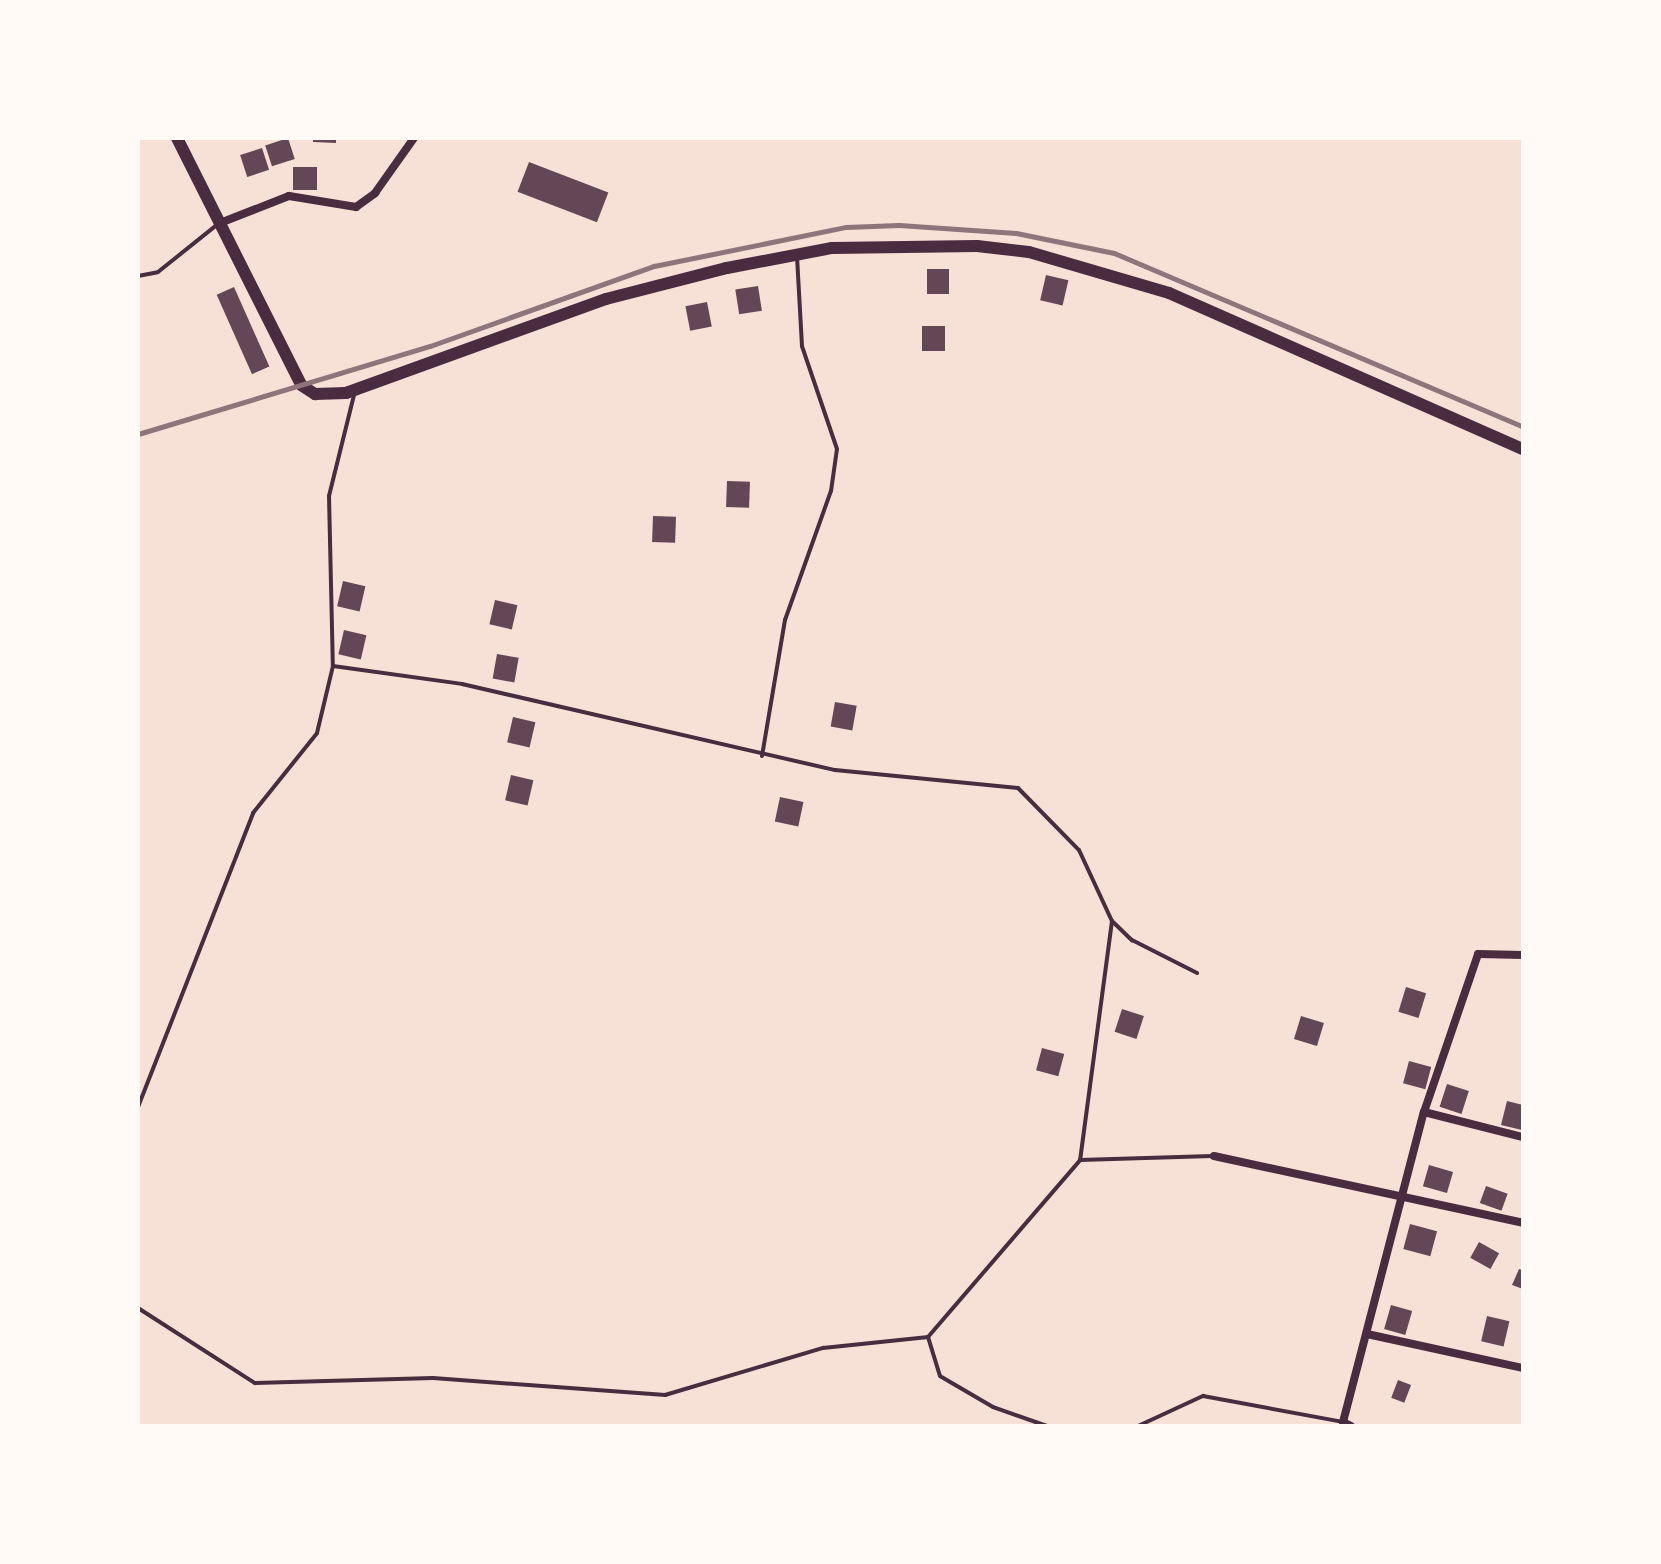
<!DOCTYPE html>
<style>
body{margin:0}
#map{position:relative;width:1661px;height:1564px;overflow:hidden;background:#f7e1d7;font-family:"Exo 2",sans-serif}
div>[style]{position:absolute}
.building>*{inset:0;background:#644757;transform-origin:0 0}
.service>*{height:4px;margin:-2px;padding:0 2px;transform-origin:2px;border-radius:2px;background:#4a2c40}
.minor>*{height:8px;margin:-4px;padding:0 4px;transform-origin:4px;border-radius:4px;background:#4a2c40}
.secondary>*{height:12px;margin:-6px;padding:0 6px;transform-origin:6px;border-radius:6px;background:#4a2c40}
.rail>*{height:5px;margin:-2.5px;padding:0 2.5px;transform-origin:2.5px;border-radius:2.5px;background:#8f747c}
span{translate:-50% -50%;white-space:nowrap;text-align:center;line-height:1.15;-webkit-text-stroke:6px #fffaf5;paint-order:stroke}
.frame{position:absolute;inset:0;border:140px solid #fffaf5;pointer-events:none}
</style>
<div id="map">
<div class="building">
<i style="left:288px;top:138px;width:22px;height:24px;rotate:72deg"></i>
<i style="clip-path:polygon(313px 138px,336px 138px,336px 143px,313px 142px)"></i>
<i style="left:262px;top:148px;width:23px;height:23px;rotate:72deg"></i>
<i style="left:529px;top:162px;width:85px;height:32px;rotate:21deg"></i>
<i style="left:293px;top:167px;width:24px;height:23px"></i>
<i style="left:927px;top:269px;width:22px;height:25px"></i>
<i style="left:1046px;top:275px;width:23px;height:26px;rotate:13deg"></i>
<i style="left:758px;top:286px;width:25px;height:23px;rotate:81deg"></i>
<i style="left:234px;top:287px;width:87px;height:19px;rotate:66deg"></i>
<i style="left:707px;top:302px;width:25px;height:22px;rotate:79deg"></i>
<i style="left:922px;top:326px;width:23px;height:25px"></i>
<i style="left:727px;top:481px;width:23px;height:26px;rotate:2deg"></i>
<i style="left:653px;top:516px;width:23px;height:26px;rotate:2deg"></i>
<i style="left:343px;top:581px;width:23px;height:26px;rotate:13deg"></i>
<i style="left:495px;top:600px;width:23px;height:25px;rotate:13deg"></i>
<i style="left:344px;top:630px;width:23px;height:25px;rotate:13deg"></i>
<i style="left:497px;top:654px;width:22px;height:25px;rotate:10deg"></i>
<i style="left:835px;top:702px;width:22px;height:25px;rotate:10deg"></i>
<i style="left:513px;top:717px;width:23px;height:26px;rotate:13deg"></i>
<i style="left:511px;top:775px;width:23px;height:26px;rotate:13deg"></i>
<i style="left:780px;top:797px;width:24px;height:25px;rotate:12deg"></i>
<i style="left:1406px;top:987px;width:21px;height:26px;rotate:17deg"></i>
<i style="left:1122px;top:1009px;width:23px;height:24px;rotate:18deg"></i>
<i style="left:1301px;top:1016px;width:24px;height:24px;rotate:17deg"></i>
<i style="left:1042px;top:1048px;width:23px;height:23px;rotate:15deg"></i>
<i style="left:1409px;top:1061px;width:23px;height:23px;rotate:15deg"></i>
<i style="left:1447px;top:1084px;width:23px;height:24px;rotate:18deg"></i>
<i style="clip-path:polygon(1507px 1101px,1523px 1105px,1522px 1130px,1501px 1125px)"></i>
<i style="left:1429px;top:1165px;width:25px;height:22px;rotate:16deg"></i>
<i style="left:1486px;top:1186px;width:23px;height:18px;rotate:20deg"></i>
<i style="left:1410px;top:1224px;width:28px;height:26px;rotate:15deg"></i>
<i style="left:1479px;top:1242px;width:23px;height:18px;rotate:29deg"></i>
<i style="clip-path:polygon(1519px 1269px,1523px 1270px,1523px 1289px,1512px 1285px)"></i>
<i style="left:1391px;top:1305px;width:22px;height:25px;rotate:16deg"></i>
<i style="left:1487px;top:1316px;width:23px;height:26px;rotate:13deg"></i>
<i style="left:1398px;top:1380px;width:14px;height:19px;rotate:21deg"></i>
</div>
<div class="service">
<i style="left:138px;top:276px;width:20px;rotate:-11deg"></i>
<i style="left:158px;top:272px;width:77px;rotate:-38.7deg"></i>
<i style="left:355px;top:391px;width:108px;rotate:103.9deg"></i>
<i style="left:329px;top:496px;width:170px;rotate:88.7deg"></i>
<i style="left:333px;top:666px;width:130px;rotate:7.9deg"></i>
<i style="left:462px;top:684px;width:383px;rotate:13deg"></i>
<i style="left:835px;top:770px;width:184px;rotate:5.6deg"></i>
<i style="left:1018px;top:788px;width:87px;rotate:45.5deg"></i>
<i style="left:1079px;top:850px;width:78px;rotate:65.1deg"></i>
<i style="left:1112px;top:921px;width:28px;rotate:44deg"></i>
<i style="left:1132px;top:940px;width:73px;rotate:26.9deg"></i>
<i style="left:762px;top:756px;width:138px;rotate:-80.4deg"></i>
<i style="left:785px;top:620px;width:137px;rotate:-70.4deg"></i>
<i style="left:831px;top:491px;width:42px;rotate:-81.9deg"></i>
<i style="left:837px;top:449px;width:109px;rotate:-108.8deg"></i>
<i style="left:802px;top:346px;width:90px;rotate:-93.2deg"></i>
<i style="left:1112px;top:921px;width:241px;rotate:97.6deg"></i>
<i style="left:1080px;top:1160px;width:132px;rotate:-1.7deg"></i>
<i style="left:138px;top:1107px;width:316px;rotate:-68.6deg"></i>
<i style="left:253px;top:813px;width:102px;rotate:-51.3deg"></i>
<i style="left:317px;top:733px;width:69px;rotate:-76.6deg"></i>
<i style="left:138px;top:1308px;width:139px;rotate:32.7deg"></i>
<i style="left:255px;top:1383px;width:178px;rotate:-1.6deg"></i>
<i style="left:433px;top:1378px;width:233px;rotate:4.2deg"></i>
<i style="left:665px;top:1395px;width:165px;rotate:-16.6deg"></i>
<i style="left:823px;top:1348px;width:106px;rotate:-6deg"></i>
<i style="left:902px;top:1426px;width:13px"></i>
<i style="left:1047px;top:1426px;width:57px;rotate:-160.6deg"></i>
<i style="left:993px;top:1407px;width:61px;rotate:-149.7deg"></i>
<i style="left:940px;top:1376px;width:41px;rotate:-107.1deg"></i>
<i style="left:928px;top:1337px;width:233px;rotate:-49.3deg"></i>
<i style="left:1138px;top:1426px;width:72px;rotate:-24.8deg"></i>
<i style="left:1203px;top:1396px;width:142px;rotate:10.5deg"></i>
</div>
<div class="minor">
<i style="left:220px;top:223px;width:74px;rotate:-21.4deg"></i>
<i style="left:289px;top:196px;width:68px;rotate:9.3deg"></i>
<i style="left:356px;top:207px;width:24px;rotate:-36deg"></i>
<i style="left:375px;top:193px;width:67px;rotate:-54.7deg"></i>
<i style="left:1424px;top:1112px;width:102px;rotate:14.2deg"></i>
<i style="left:1214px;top:1156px;width:316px;rotate:12.2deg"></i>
<i style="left:1367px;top:1334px;width:160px;rotate:12.3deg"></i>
<i style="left:1351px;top:1426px;width:9px;rotate:-153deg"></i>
<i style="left:1343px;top:1422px;width:320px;rotate:-75.4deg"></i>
<i style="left:1424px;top:1112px;width:167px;rotate:-71.1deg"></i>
<i style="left:1478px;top:954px;width:45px;rotate:1.3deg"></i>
</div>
<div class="secondary">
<i style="left:177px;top:138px;width:276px;rotate:63.3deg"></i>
<i style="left:301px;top:385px;width:17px;rotate:33deg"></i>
<i style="left:315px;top:394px;width:31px;rotate:-2deg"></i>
<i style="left:346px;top:393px;width:276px;rotate:-19.9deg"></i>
<i style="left:606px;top:299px;width:125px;rotate:-14.4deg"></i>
<i style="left:727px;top:268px;width:107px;rotate:-10.8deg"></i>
<i style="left:832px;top:248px;width:145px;rotate:-0.8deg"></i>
<i style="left:977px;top:246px;width:52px;rotate:6.6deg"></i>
<i style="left:1029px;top:252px;width:146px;rotate:16.3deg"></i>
<i style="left:1169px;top:293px;width:387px;rotate:23.8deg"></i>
</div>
<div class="rail">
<i style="left:138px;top:434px;width:305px;rotate:-16.8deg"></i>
<i style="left:430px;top:346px;width:238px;rotate:-19.7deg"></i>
<i style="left:654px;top:266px;width:196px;rotate:-11.5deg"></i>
<i style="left:846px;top:227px;width:53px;rotate:-2.2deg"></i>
<i style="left:899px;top:225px;width:117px;rotate:3.9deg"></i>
<i style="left:1016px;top:233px;width:100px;rotate:11.5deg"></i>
<i style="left:1114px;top:253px;width:444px;rotate:23deg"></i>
</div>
<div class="frame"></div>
</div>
